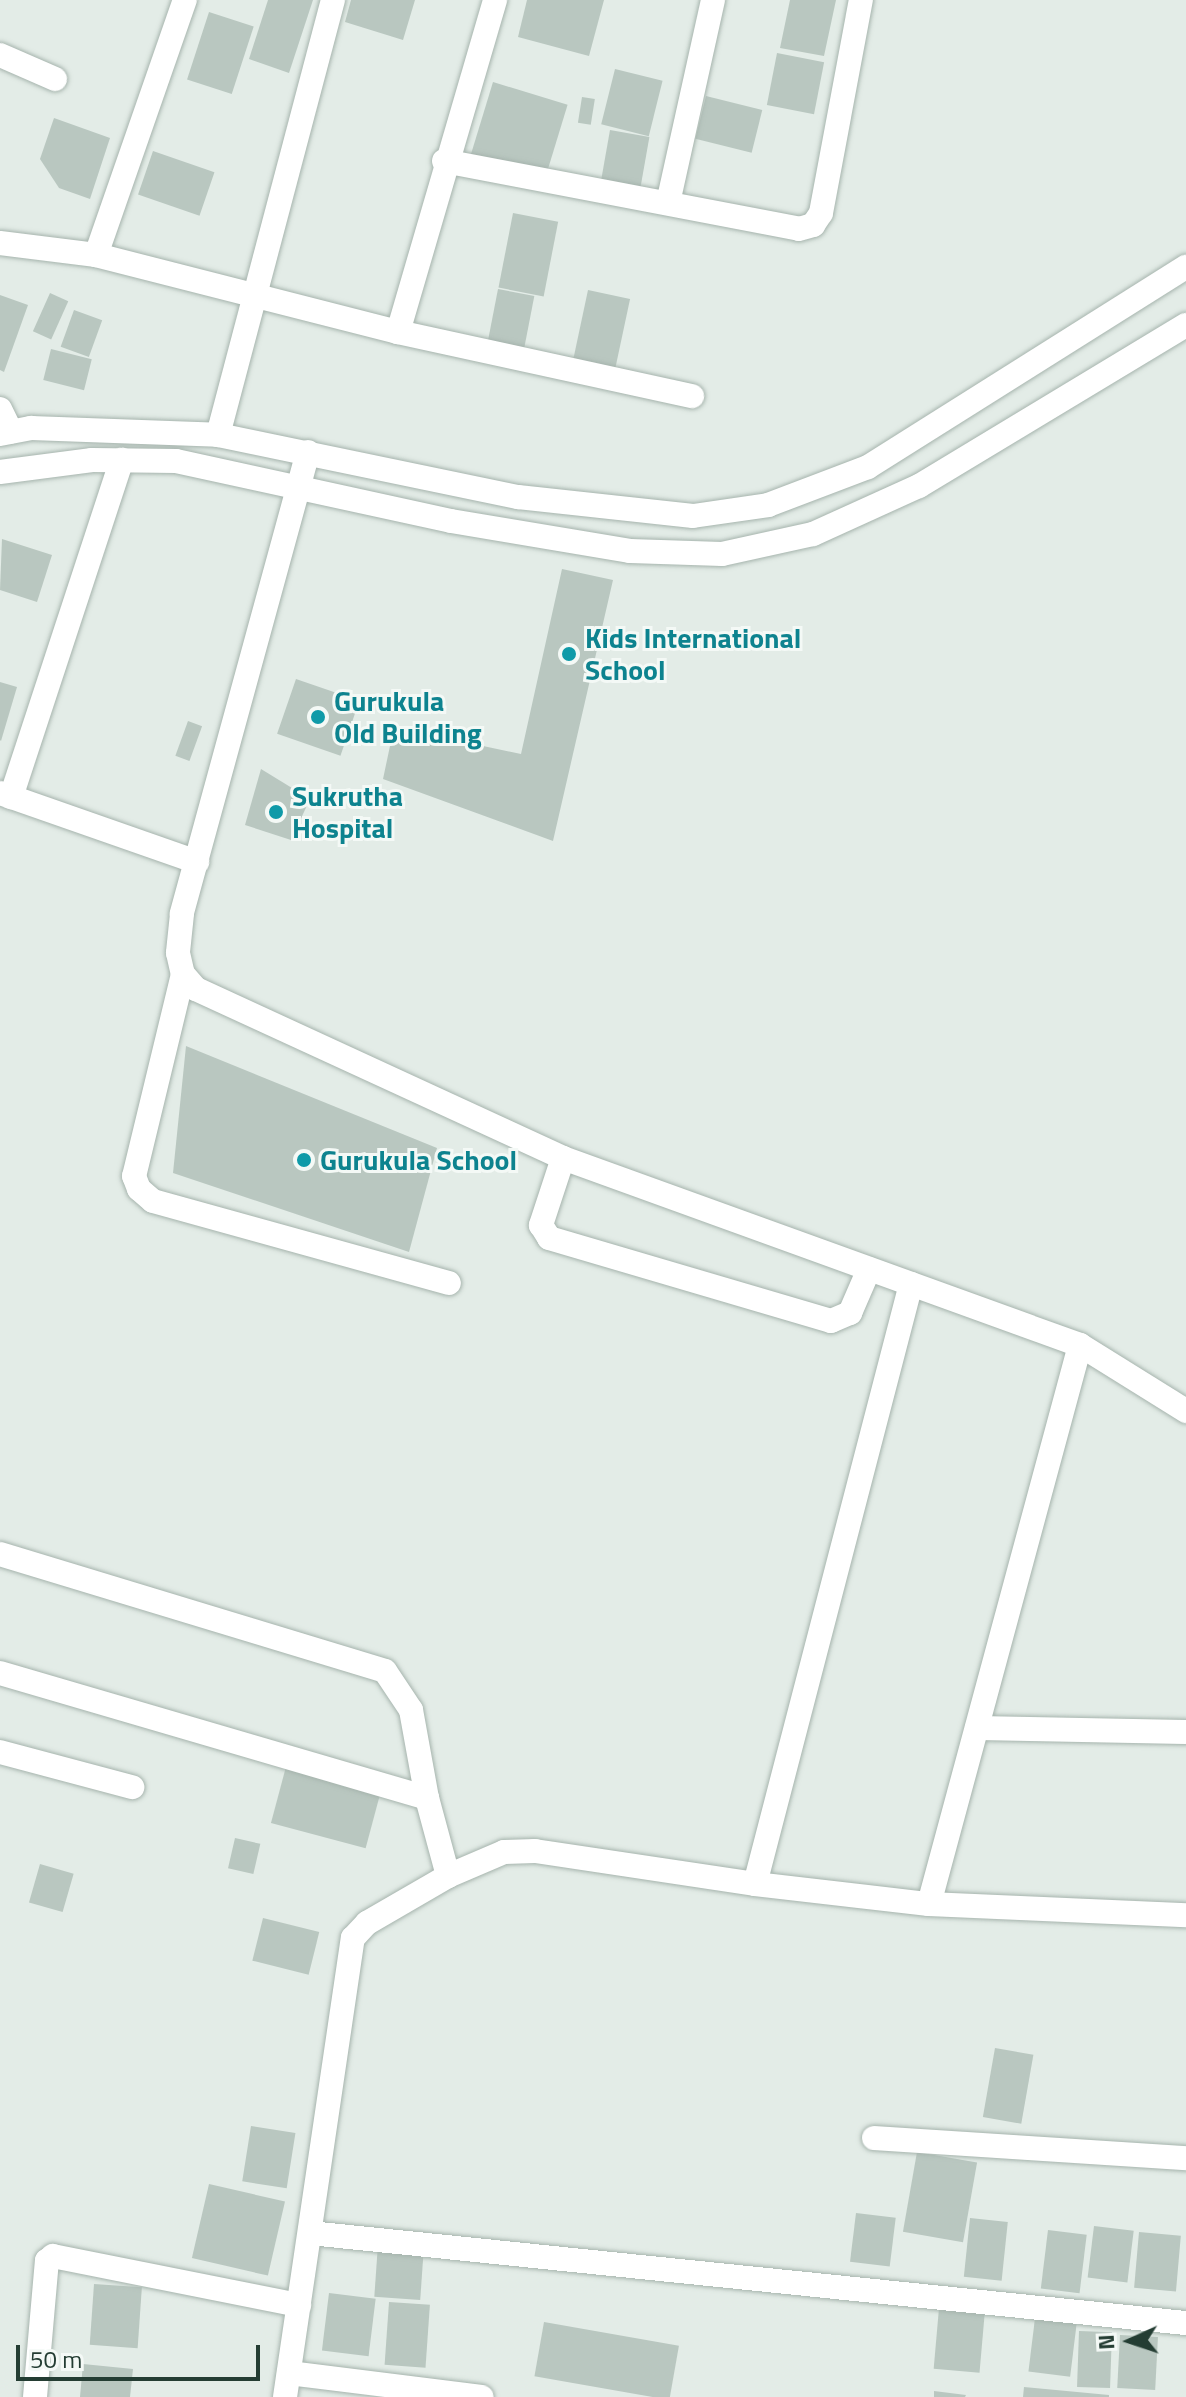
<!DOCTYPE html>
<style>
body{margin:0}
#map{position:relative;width:1186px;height:2397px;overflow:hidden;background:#e3ece7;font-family:"Titillium Web",sans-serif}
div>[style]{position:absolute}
.building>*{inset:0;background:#b9c7c0;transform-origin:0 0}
.roads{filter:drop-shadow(0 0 2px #a6b4ad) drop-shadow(0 0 2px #a6b4ad)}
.minor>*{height:24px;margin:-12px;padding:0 12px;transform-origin:12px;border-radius:12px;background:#fff}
.dots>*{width:22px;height:22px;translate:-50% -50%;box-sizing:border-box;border:4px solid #f4f9f6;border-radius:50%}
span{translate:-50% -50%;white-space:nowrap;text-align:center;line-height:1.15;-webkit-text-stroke:6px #f4f9f6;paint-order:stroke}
.culture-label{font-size:28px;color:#0d838f;font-weight:700}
.left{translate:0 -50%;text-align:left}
.north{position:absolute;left:1090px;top:2301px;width:80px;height:80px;-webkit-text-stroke:6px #f4f9f6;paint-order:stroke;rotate:267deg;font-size:22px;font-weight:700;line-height:32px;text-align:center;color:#243d33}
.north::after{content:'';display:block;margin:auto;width:28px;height:36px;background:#243d33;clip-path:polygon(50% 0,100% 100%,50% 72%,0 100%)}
.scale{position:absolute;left:16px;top:2345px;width:244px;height:36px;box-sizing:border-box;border:4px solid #243d33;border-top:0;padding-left:10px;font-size:24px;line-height:28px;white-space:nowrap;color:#243d33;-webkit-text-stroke:6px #f4f9f6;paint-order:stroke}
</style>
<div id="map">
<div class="building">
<i style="clip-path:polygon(268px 0,313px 0,289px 73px,249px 59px)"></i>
<i style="clip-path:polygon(351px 0,415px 0,403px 40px,345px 22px)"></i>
<i style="clip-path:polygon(527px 0,604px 0,589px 56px,518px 37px)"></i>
<i style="clip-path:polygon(790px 0,836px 0,824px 56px,780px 48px)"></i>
<i style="left:209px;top:12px;width:47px;height:71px;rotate:18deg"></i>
<i style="left:777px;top:53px;width:48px;height:53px;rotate:11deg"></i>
<i style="left:615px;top:69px;width:49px;height:57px;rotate:14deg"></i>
<i style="left:493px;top:82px;width:78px;height:77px;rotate:17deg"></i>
<i style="left:706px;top:96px;width:58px;height:44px;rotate:14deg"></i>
<i style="left:582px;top:97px;width:13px;height:26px;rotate:9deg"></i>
<i style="clip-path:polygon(54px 118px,110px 138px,90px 199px,59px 188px,40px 159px)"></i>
<i style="left:610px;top:130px;width:40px;height:58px;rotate:10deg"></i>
<i style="left:153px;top:151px;width:65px;height:46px;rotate:19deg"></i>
<i style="left:513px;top:213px;width:46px;height:76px;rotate:11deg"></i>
<i style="left:498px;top:289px;width:37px;height:61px;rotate:11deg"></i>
<i style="left:588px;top:290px;width:43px;height:73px;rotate:12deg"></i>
<i style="left:50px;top:293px;width:20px;height:42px;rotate:24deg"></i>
<i style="clip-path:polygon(0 295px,28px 305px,4px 372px,0 370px)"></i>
<i style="left:74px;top:310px;width:30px;height:39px;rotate:20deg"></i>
<i style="left:51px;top:349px;width:42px;height:32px;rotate:14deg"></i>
<i style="clip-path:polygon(2px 539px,52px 555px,37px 602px,0 590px)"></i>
<i style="clip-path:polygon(562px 569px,613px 580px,553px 841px,383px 779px,394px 727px,521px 754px)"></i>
<i style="left:296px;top:679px;width:67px;height:58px;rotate:19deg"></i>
<i style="clip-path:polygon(0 682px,17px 687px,1px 741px,0 740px)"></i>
<i style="left:188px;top:721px;width:15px;height:37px;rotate:20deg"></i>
<i style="clip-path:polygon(261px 769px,310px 799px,291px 840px,245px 825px)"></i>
<i style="clip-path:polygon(186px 1046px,437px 1148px,409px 1252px,173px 1173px)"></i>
<i style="left:287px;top:1763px;width:98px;height:62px;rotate:15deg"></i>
<i style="left:235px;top:1838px;width:26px;height:31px;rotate:13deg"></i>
<i style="left:40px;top:1864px;width:35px;height:40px;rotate:16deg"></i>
<i style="left:263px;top:1918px;width:58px;height:44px;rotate:14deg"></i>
<i style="left:995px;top:2048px;width:39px;height:70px;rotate:10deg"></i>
<i style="left:251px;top:2126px;width:45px;height:56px;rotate:9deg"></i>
<i style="left:917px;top:2152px;width:61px;height:81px;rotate:10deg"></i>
<i style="left:209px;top:2184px;width:78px;height:76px;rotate:13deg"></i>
<i style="left:856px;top:2213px;width:40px;height:49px;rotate:7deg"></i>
<i style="left:970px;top:2218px;width:38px;height:59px;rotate:6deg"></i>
<i style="left:1094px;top:2226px;width:40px;height:52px;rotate:7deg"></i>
<i style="left:1048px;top:2230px;width:39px;height:59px;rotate:7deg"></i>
<i style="left:1139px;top:2232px;width:42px;height:56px;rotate:5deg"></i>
<i style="left:378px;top:2244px;width:46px;height:53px;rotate:4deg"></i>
<i style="left:94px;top:2284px;width:48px;height:61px;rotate:4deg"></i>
<i style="left:329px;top:2293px;width:47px;height:58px;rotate:7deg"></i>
<i style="left:389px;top:2302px;width:41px;height:63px;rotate:4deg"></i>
<i style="left:939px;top:2308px;width:46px;height:61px;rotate:5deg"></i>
<i style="left:1036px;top:2310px;width:42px;height:62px;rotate:7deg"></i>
<i style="left:544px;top:2322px;width:137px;height:55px;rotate:10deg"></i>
<i style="left:1079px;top:2331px;width:33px;height:56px;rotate:2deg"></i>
<i style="left:1120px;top:2335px;width:38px;height:53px;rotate:3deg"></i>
<i style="clip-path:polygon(83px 2364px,133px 2369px,130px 2397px,80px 2397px)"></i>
<i style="clip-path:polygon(1024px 2387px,1109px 2395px,1109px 2397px,1023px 2397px)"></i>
<i style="clip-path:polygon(934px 2391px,966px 2395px,965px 2397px,934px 2397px)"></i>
</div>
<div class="roads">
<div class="minor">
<i style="left:0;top:55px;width:60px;rotate:23.6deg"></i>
<i style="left:444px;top:161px;width:361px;rotate:10.8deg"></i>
<i style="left:799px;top:229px;width:15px;rotate:-16deg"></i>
<i style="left:813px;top:225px;width:14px;rotate:-56deg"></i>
<i style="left:821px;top:213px;width:217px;rotate:-79.4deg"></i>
<i style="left:668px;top:203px;width:208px;rotate:-77.5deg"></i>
<i style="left:0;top:243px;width:97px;rotate:7.1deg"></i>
<i style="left:96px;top:255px;width:312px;rotate:14.3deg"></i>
<i style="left:398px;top:332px;width:301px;rotate:12.3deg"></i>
<i style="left:96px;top:255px;width:270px;rotate:-70.8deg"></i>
<i style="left:398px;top:332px;width:346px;rotate:-73.7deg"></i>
<i style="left:0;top:409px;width:25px;rotate:64deg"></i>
<i style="left:0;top:434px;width:32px;rotate:-11deg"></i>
<i style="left:31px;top:428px;width:187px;rotate:2.1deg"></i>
<i style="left:218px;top:435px;width:306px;rotate:11.7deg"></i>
<i style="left:518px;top:497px;width:176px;rotate:6.2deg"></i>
<i style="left:693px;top:516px;width:76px;rotate:-8.3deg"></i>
<i style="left:768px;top:505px;width:107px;rotate:-20.8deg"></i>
<i style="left:868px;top:467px;width:376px;rotate:-32.2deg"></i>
<i style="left:218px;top:435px;width:450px;rotate:-75.2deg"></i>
<i style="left:308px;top:452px;width:479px;rotate:105.3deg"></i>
<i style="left:182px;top:914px;width:39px;rotate:96deg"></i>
<i style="left:178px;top:953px;width:22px;rotate:77deg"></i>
<i style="left:183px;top:974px;width:20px;rotate:49deg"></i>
<i style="left:196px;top:989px;width:404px;rotate:24.7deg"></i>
<i style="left:563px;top:1158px;width:550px;rotate:19.89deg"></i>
<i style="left:1080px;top:1345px;width:125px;rotate:31.9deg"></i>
<i style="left:0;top:472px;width:93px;rotate:-7.4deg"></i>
<i style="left:92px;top:460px;width:84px;rotate:0.7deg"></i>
<i style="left:176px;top:461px;width:281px;rotate:12.3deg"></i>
<i style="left:451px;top:521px;width:181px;rotate:9.5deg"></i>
<i style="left:630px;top:551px;width:92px;rotate:1.9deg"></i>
<i style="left:722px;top:554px;width:93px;rotate:-12.4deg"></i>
<i style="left:813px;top:534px;width:116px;rotate:-24.4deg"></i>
<i style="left:919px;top:486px;width:312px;rotate:-31.1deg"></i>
<i style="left:0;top:793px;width:209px;rotate:19.3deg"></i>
<i style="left:11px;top:797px;width:355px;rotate:-71.8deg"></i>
<i style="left:183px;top:974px;width:208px;rotate:103.6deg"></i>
<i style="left:134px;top:1176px;width:14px;rotate:69deg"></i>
<i style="left:139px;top:1189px;width:18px;rotate:41deg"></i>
<i style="left:153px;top:1201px;width:307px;rotate:15.5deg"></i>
<i style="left:563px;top:1158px;width:71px;rotate:108.2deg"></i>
<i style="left:541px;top:1225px;width:15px;rotate:58deg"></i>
<i style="left:549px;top:1238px;width:294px;rotate:16.4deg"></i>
<i style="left:831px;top:1321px;width:21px;rotate:-23deg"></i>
<i style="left:850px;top:1313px;width:48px;rotate:-66.6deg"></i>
<i style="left:0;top:1554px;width:402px;rotate:16.9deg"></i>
<i style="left:385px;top:1671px;width:47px;rotate:56.3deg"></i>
<i style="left:411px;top:1710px;width:89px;rotate:79.7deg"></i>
<i style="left:427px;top:1798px;width:81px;rotate:74.9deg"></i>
<i style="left:0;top:1673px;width:445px;rotate:16.3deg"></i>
<i style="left:977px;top:1728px;width:209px;rotate:1.1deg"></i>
<i style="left:0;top:1752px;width:137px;rotate:14.9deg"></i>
<i style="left:755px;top:1884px;width:620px;rotate:-75.43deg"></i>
<i style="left:929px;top:1904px;width:579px;rotate:-74.88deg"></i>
<i style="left:874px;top:2138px;width:313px;rotate:3.7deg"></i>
<i style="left:310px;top:2233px;width:881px;rotate:5.87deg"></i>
<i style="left:289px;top:2373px;width:194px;rotate:7.1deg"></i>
<i style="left:35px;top:2397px;width:137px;rotate:-85deg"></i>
<i style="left:47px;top:2261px;width:8px;rotate:-40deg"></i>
<i style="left:53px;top:2256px;width:251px;rotate:11.3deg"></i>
<i style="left:285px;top:2397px;width:464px;rotate:-81.6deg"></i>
<i style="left:353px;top:1938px;width:21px;rotate:-47deg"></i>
<i style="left:367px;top:1923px;width:94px;rotate:-30.1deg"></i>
<i style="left:448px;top:1876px;width:61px;rotate:-23.2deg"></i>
<i style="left:504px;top:1852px;width:31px;rotate:-2deg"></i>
<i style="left:535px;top:1851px;width:222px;rotate:8.5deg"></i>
<i style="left:755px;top:1884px;width:175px;rotate:6.6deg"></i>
<i style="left:929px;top:1904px;width:257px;rotate:2.5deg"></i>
</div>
</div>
<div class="dots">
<i style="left:569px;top:654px;background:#0f9aa8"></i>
<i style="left:318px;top:717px;background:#0f9aa8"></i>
<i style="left:276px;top:812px;background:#0f9aa8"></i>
<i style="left:304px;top:1160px;background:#0f9aa8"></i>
</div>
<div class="culture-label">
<span class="left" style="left:585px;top:654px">Kids International<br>School</span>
<span class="left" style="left:334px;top:717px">Gurukula<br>Old Building</span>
<span class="left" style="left:292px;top:812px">Sukrutha<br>Hospital</span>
<span class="left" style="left:320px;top:1160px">Gurukula School</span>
</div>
<div class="north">N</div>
<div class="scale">50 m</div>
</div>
